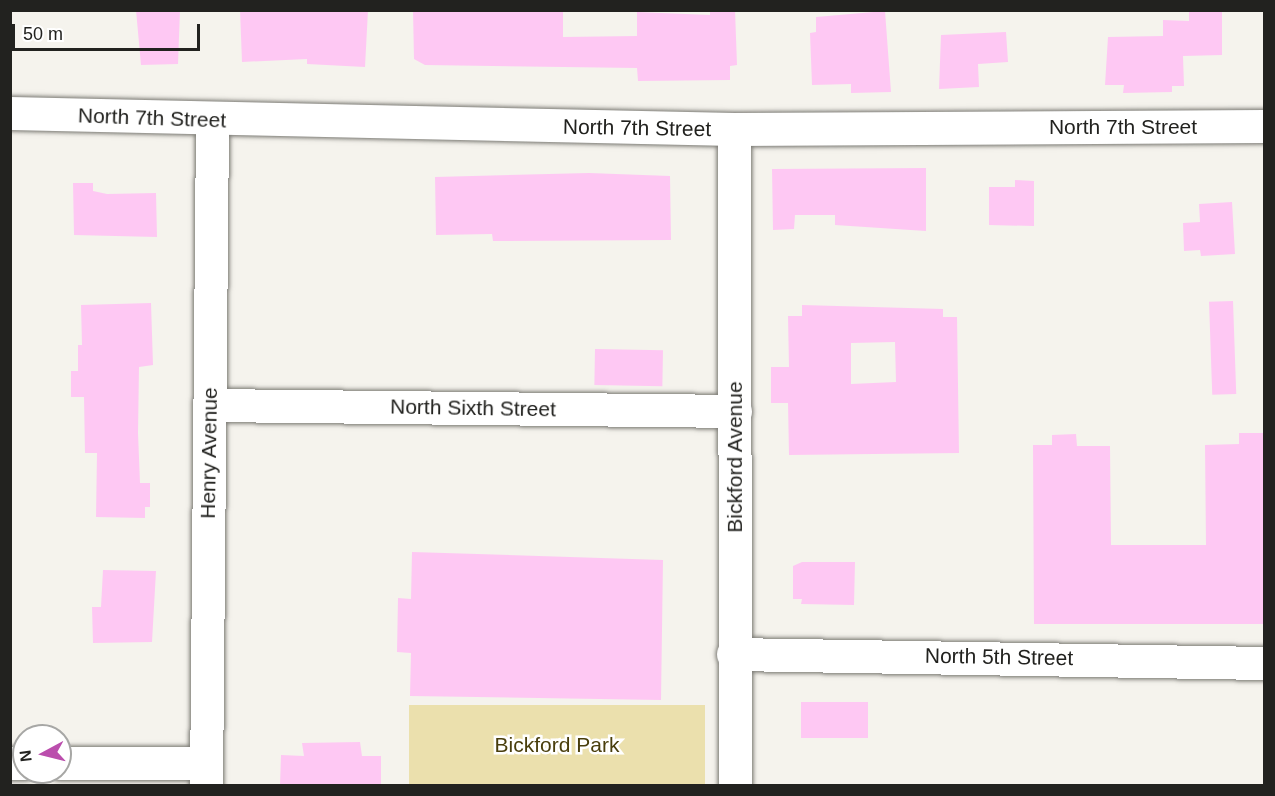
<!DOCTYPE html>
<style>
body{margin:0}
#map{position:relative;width:1275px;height:796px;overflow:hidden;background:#f5f3ed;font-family:Helvetica,sans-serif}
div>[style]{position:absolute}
.green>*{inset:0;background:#ebe0ad;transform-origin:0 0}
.building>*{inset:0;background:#fec8f3;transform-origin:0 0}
.roads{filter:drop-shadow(0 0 2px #7c7b75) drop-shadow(0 0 2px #7c7b75)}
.minor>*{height:33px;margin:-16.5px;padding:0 16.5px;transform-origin:16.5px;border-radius:16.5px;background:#fff}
span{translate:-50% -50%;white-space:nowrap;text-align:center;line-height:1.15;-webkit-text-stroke:5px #fff;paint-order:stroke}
.street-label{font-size:21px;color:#22221f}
.park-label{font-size:21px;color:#493e0c}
.frame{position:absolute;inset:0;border:12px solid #22221f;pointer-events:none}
.north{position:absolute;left:12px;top:724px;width:60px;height:60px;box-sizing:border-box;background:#fff;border:2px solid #a7a7a5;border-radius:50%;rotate:263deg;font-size:16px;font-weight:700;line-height:24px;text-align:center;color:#22221f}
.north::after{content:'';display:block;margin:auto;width:21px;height:27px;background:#bb4ead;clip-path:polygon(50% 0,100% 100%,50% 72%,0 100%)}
.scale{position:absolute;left:12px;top:24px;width:188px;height:27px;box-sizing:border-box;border:3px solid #22221f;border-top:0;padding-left:8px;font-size:18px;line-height:21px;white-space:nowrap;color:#22221f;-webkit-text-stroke:4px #fff;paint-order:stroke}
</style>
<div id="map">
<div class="green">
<i style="left:705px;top:705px;width:80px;height:296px;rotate:90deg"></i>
</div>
<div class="building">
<i style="clip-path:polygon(136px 10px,180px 10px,178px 64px,141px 65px)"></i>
<i style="clip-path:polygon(240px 10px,368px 10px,365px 67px,307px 64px,307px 59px,242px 62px)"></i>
<i style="clip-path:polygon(413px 10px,563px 10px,563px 37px,637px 36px,637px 12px,710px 15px,710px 10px,735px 10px,737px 65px,730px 66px,730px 80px,638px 81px,637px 68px,425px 65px,414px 59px)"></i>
<i style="clip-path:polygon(1189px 10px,1222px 10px,1222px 55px,1183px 56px,1184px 86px,1172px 86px,1172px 92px,1123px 93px,1124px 85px,1105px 85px,1108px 37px,1163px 36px,1163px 20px,1189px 21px)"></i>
<i style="clip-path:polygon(885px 11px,891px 92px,851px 93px,851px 84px,812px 85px,810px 33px,816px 32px,816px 17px)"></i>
<i style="clip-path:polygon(1006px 32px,1008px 62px,978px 64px,979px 87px,939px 89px,941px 35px)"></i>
<i style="clip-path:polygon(926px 168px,926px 231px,835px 225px,835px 215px,795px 215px,794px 229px,773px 230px,772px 169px)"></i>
<i style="clip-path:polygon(589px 173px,670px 176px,671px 240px,493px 241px,492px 234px,436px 235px,435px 177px)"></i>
<i style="clip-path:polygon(1015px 180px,1034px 181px,1034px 226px,989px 225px,989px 187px,1015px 187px)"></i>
<i style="clip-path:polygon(73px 183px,93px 183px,93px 191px,107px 194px,156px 193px,157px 237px,74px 235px)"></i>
<i style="clip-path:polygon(1232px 202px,1235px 254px,1201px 256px,1200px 250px,1184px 251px,1183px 223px,1200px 222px,1199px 204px)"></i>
<i style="left:1233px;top:301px;width:93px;height:24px;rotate:88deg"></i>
<i style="clip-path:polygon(151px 303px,153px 365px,139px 367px,138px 433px,140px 483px,150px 483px,150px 507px,145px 507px,145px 518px,96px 517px,97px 453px,85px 453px,84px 397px,71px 397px,71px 371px,78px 371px,78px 345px,82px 345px,81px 305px)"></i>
<i style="clip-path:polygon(evenodd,802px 305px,943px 309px,943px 317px,957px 317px,959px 453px,789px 455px,788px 403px,771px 403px,771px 367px,789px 367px,788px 316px,802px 316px,802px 305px,895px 342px,896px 382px,851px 384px,851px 343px,895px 342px)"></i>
<i style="left:595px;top:349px;width:68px;height:36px;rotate:1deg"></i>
<i style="clip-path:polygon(1239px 433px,1264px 433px,1264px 624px,1034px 624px,1033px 445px,1052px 445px,1052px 435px,1076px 434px,1077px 446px,1110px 446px,1111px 545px,1206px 545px,1205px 445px,1239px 444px)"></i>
<i style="clip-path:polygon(412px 552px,663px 560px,661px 700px,410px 696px,411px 653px,397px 652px,398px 598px,411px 599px)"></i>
<i style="clip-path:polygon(802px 562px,855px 562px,854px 605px,801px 604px,802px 599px,793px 599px,793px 566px)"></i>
<i style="clip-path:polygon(103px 570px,156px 571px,152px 642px,93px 643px,92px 607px,101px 607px)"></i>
<i style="left:801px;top:702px;width:67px;height:36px"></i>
<i style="clip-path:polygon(360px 742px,362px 756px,381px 756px,381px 786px,280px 786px,281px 755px,304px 756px,302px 743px)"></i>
</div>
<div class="roads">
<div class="minor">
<i style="left:10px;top:113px;width:724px;rotate:1.27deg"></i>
<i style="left:734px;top:129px;width:530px;rotate:-0.32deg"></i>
<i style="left:734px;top:129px;width:657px;rotate:89.91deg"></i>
<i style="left:210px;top:405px;width:525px;rotate:0.65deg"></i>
<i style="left:733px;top:654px;width:531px;rotate:0.97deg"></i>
<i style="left:10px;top:763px;width:14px"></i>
<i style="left:60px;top:763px;width:146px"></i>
<i style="left:206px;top:786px;width:665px;rotate:-89.48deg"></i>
</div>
</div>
<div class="street-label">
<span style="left:152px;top:118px;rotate:2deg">North 7th Street</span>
<span style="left:1123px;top:127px">North 7th Street</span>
<span style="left:637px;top:128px;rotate:1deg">North 7th Street</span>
<span style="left:473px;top:408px;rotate:1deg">North Sixth Street</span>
<span style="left:209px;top:453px;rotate:-89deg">Henry Avenue</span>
<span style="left:735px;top:457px;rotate:-90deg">Bickford Avenue</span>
<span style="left:999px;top:657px;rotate:1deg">North 5th Street</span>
</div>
<div class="park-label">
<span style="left:557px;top:745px">Bickford Park</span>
</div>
<div class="frame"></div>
<div class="north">N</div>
<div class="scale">50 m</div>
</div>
